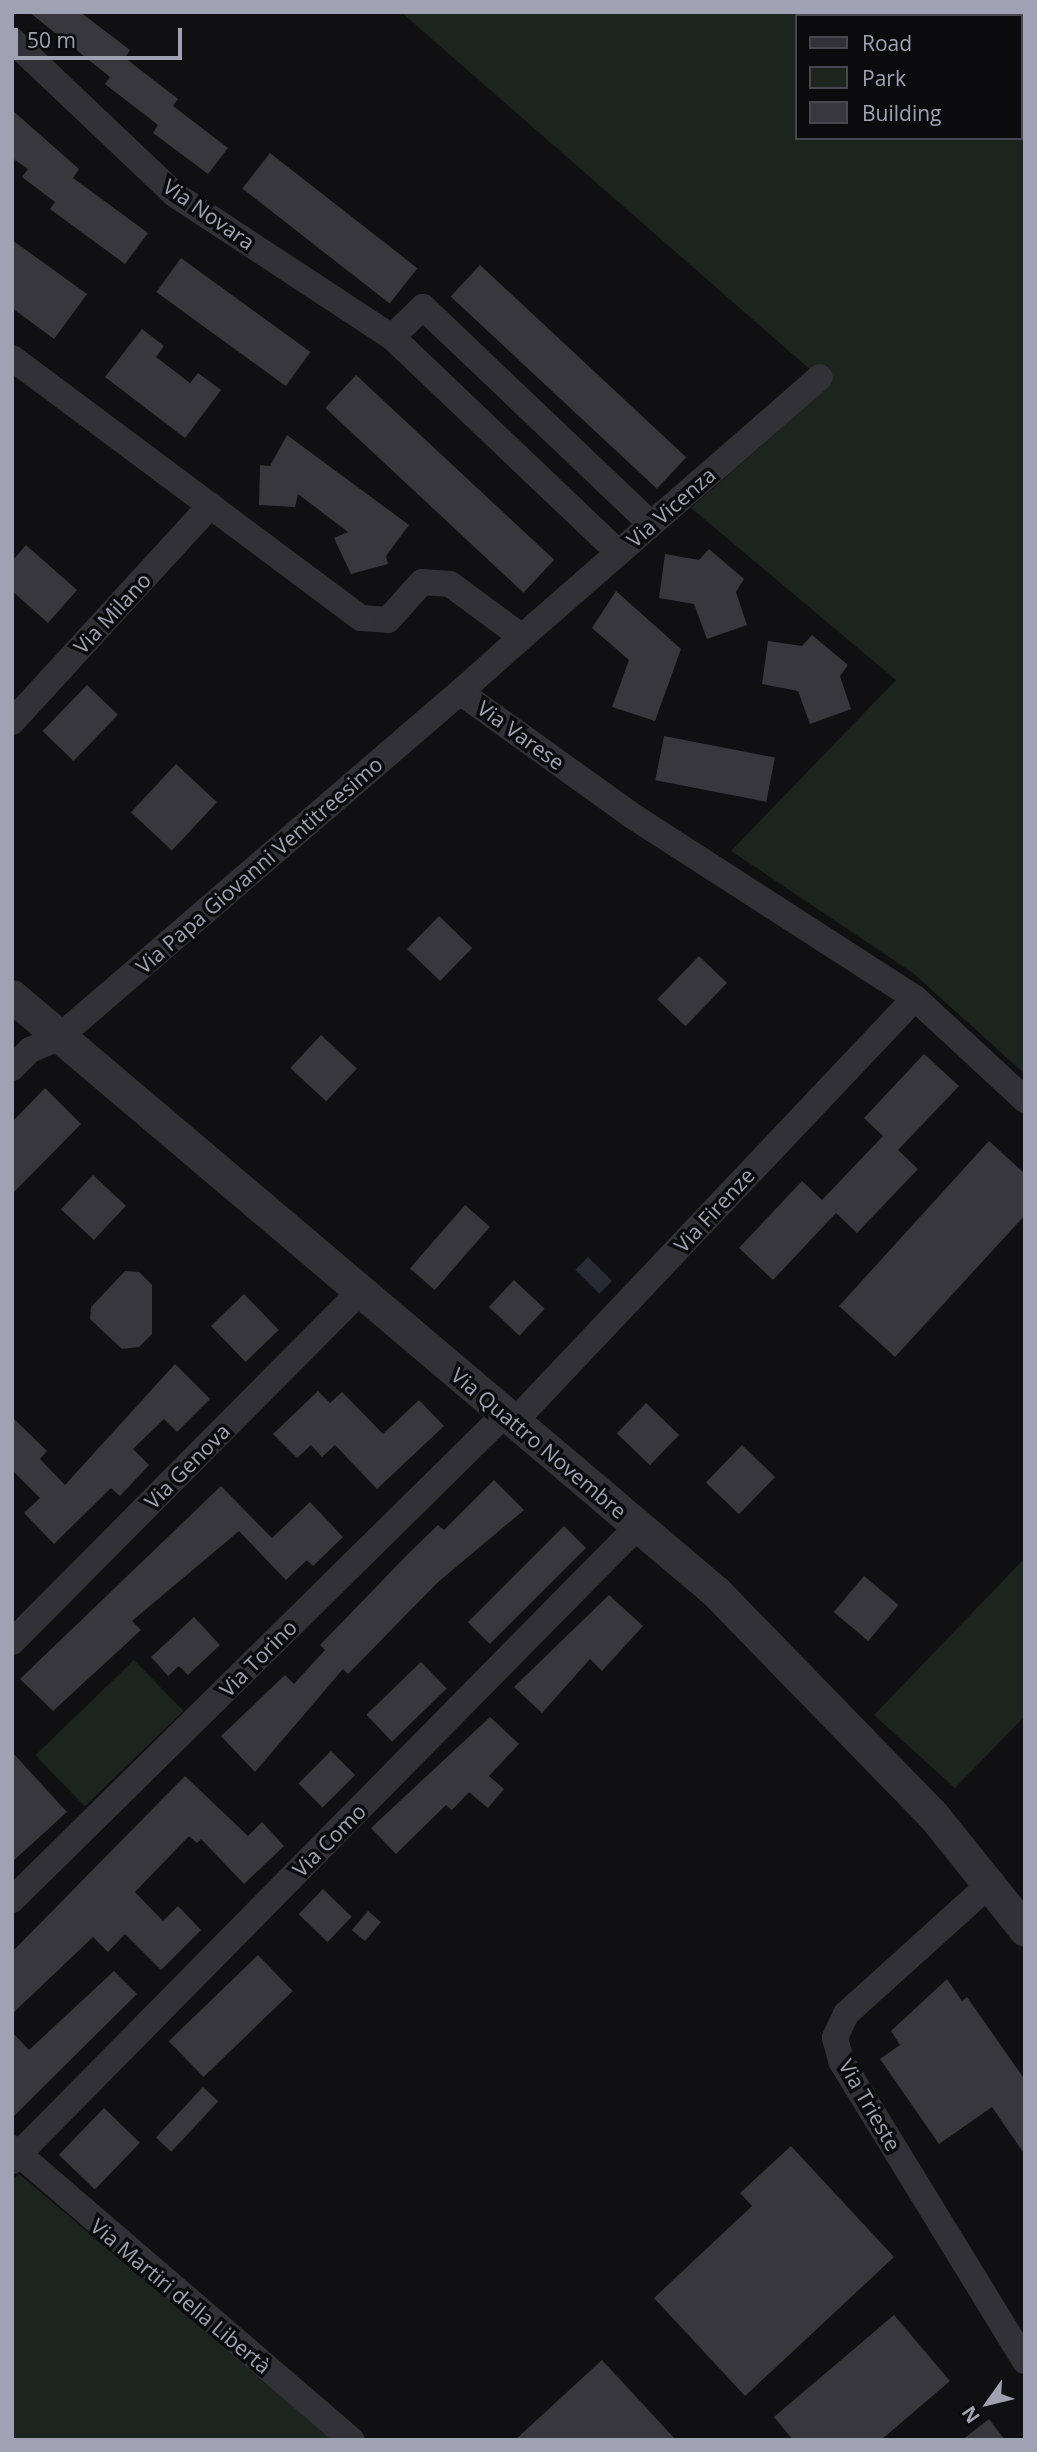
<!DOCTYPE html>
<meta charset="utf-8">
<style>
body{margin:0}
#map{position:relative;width:1037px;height:2452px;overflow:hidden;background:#101012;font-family:"Open Sans",sans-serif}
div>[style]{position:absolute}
.green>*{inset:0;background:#1c241e;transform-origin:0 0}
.water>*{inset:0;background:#262b36;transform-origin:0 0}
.building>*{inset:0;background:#38373d;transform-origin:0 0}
.minor>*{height:26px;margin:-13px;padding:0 13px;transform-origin:13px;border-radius:13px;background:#313137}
.tertiary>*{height:33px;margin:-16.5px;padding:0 16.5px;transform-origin:16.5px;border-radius:16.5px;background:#313137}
span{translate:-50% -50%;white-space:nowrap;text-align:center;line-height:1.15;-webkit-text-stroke:7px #0b0b0d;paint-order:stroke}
.street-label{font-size:21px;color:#a0a2b3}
.frame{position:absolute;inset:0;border:14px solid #a0a2b3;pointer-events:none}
.legend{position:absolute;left:795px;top:14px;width:228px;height:126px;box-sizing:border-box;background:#0b0b0d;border:2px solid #47474f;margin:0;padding:9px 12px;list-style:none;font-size:21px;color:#a0a2b3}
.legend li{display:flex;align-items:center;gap:14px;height:35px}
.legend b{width:35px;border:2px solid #47474f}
.north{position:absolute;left:953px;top:2368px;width:70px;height:70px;-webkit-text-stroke:5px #0b0b0d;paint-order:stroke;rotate:236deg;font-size:19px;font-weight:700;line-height:28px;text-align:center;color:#a0a2b3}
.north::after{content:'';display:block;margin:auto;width:24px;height:32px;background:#a0a2b3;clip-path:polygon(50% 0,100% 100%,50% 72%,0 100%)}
.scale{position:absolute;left:14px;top:28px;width:168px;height:32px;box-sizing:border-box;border:4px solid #a0a2b3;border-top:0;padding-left:9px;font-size:21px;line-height:24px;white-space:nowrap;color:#a0a2b3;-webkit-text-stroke:5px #0b0b0d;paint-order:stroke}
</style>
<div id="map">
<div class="green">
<i style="clip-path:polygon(evenodd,401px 12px,1025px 12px,1025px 1074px,913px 973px,731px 851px,896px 680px,691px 508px,829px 386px,401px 12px,797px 16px,1021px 16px,1021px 138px,797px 138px,797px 16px)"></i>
<i style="clip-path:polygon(1025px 1558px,1025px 1716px,955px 1788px,874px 1715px)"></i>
<i style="left:134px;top:1660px;width:71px;height:137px;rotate:46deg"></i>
<i style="clip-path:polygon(19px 2174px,334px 2440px,12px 2440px,12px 2180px)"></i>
</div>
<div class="water">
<i style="left:588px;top:1257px;width:34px;height:18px;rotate:45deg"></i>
</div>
<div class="building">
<i style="clip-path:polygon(29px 12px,80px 12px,130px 50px,125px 58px,178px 99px,173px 106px,228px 148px,208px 174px,153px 133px,158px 125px,105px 84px,110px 77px)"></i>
<i style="clip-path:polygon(12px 110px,79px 169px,73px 178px,148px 233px,125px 264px,50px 209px,55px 202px,22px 177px,28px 169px,12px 158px)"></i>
<i style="left:270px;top:153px;width:187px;height:45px;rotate:38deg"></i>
<i style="clip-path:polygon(12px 240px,87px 294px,54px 339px,12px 308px)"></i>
<i style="left:181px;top:258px;width:160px;height:42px;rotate:36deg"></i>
<i style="left:480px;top:265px;width:282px;height:43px;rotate:43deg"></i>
<i style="clip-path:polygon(142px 329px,164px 346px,156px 357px,190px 383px,198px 373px,221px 390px,185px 438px,105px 377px)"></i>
<i style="left:356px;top:375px;width:271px;height:45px;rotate:43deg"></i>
<i style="clip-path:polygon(287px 435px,409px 525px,386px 556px,388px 564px,351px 574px,334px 538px,348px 532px,298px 494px,295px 507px,259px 505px,260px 465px,270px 466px)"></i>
<i style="clip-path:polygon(26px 545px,77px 590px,48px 623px,12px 591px,12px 561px)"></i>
<i style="clip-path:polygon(709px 549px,744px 579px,736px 592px,747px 625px,707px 639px,694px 604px,659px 598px,665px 554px,699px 560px)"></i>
<i style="clip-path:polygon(616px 591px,681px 649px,655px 721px,612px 707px,629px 660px,592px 628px)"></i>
<i style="clip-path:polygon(812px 635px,848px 665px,840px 676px,851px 709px,810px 724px,798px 691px,762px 684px,768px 641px,802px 646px)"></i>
<i style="left:87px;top:685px;width:43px;height:64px;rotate:44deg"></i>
<i style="left:664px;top:736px;width:113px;height:45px;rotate:11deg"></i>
<i style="left:176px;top:764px;width:56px;height:66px;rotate:43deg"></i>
<i style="left:439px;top:916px;width:46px;height:46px;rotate:44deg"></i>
<i style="left:699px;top:956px;width:39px;height:60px;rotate:44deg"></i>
<i style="left:321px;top:1035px;width:49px;height:45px;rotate:43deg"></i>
<i style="clip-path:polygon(924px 1054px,959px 1086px,898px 1150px,918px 1169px,857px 1233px,836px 1213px,773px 1280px,739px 1248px,802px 1181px,822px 1200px,883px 1136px,864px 1118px)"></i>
<i style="clip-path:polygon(45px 1088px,81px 1124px,12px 1194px,12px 1122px)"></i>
<i style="clip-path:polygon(989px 1141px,1025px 1174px,1025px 1215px,895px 1357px,839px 1306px)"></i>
<i style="left:93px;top:1175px;width:45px;height:47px;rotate:43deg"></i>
<i style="left:465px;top:1205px;width:33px;height:84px;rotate:41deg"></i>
<i style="clip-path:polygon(125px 1271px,139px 1272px,152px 1285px,152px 1334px,139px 1347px,122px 1349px,90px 1319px,91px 1307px)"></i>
<i style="left:514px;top:1280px;width:42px;height:37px;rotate:43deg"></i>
<i style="left:244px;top:1294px;width:50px;height:46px;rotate:46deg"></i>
<i style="clip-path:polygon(175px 1364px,210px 1399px,177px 1432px,164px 1419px,133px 1449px,149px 1465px,120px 1496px,111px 1488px,54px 1544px,24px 1513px,40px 1498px,12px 1470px,12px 1417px,47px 1451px,40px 1459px,65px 1485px)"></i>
<i style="clip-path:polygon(318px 1391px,330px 1403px,342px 1392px,383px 1434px,419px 1400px,444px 1426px,377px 1489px,335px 1445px,322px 1457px,311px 1445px,297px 1458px,273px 1434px)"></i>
<i style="left:646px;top:1403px;width:46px;height:42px;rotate:44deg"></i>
<i style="left:742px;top:1445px;width:46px;height:52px;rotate:44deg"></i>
<i style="clip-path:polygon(494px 1480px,524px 1510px,437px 1583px,348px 1674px,343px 1669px,255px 1772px,221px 1736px,285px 1675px,294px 1684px,325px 1650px,320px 1645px,409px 1553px,438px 1525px,444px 1530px)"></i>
<i style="clip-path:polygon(221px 1486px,272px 1538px,310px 1502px,343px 1537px,313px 1566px,307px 1560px,286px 1580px,239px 1531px,132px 1621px,141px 1630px,53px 1711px,20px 1679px)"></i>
<i style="left:564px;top:1526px;width:31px;height:136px;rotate:45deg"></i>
<i style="left:864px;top:1576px;width:45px;height:47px;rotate:40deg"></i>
<i style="clip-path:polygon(609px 1595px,643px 1626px,602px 1671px,590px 1659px,542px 1713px,514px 1687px)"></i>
<i style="clip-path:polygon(194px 1617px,220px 1645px,188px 1675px,179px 1666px,168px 1676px,151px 1657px)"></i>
<i style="left:421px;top:1662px;width:37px;height:76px;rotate:46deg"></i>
<i style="clip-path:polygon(490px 1717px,519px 1744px,489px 1776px,504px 1789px,488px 1808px,469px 1792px,452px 1810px,446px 1805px,396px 1854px,371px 1828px)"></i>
<i style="left:331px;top:1751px;width:34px;height:46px;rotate:45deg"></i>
<i style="clip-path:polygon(12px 1752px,67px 1812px,12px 1862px)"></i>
<i style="clip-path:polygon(185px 1776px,248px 1836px,262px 1822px,284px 1846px,244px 1884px,201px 1839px,197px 1843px,189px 1836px,135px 1892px,163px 1921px,178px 1906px,201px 1930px,161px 1970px,125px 1934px,108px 1952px,93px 1937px,12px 2014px,12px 1952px)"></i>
<i style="left:323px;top:1889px;width:40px;height:35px;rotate:44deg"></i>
<i style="left:368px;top:1911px;width:17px;height:25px;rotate:40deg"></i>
<i style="left:258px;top:1955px;width:50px;height:124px;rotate:46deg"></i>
<i style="clip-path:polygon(114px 1971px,137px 1994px,12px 2118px,12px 2032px,29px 2050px)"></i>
<i style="clip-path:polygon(947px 1979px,962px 2001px,967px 1997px,1025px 2080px,1025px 2155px,992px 2107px,939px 2144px,880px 2059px,900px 2045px,891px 2031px)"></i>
<i style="left:203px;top:2087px;width:21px;height:69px;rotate:43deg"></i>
<i style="left:104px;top:2108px;width:50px;height:65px;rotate:44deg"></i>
<i style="clip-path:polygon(791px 2146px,894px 2257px,745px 2396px,654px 2298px,752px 2206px,740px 2193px)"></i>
<i style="clip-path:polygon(894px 2315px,950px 2381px,881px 2440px,793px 2440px,774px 2417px)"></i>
<i style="clip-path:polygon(602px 2360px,676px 2440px,515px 2440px)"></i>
<i style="clip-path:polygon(989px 2419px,1005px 2440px,962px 2440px)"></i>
</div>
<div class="minor">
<i style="left:12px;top:40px;width:224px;rotate:43.5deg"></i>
<i style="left:174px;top:194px;width:261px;rotate:33.3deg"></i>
<i style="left:392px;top:337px;width:312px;rotate:43.6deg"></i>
<i style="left:392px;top:337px;width:43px;rotate:-44.1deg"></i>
<i style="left:423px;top:307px;width:315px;rotate:43.6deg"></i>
<i style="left:12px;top:358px;width:435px;rotate:36.7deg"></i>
<i style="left:361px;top:618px;width:27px;rotate:4deg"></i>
<i style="left:388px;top:620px;width:51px;rotate:-48.2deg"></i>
<i style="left:422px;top:582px;width:28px;rotate:4deg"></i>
<i style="left:450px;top:584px;width:89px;rotate:36.4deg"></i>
<i style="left:522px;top:637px;width:83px;rotate:138.4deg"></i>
<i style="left:460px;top:692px;width:211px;rotate:35.7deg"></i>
<i style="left:631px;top:815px;width:338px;rotate:32.8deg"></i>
<i style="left:915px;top:998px;width:150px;rotate:42.8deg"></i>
<i style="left:522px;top:637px;width:395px;rotate:-41.1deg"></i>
<i style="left:12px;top:722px;width:294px;rotate:-47.5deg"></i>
<i style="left:12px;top:1068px;width:25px;rotate:-45deg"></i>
<i style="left:30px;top:1050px;width:30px;rotate:-23deg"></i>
<i style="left:58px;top:1038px;width:530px;rotate:-40.72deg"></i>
<i style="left:513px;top:1423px;width:585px;rotate:-46.59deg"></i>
<i style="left:12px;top:1642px;width:495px;rotate:-45.2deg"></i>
<i style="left:992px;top:1882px;width:197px;rotate:137.9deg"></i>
<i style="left:846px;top:2014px;width:26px;rotate:115deg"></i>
<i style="left:835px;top:2038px;width:24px;rotate:75deg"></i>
<i style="left:841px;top:2061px;width:352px;rotate:58.5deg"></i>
<i style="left:12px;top:1900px;width:689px;rotate:-44.59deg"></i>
<i style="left:12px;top:2148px;width:448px;rotate:40.7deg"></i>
<i style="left:12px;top:2161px;width:893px;rotate:-45.41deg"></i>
</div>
<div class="tertiary">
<i style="left:12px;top:996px;width:922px;rotate:40.25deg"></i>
<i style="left:716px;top:1592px;width:311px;rotate:45.8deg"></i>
<i style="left:933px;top:1815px;width:147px;rotate:51.3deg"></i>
</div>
<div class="street-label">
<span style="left:209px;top:214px;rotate:35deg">Via Novara</span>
<span style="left:671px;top:507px;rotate:-41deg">Via Vicenza</span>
<span style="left:112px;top:613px;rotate:-47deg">Via Milano</span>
<span style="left:521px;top:735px;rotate:36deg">Via Varese</span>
<span style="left:259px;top:865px;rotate:-41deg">Via Papa Giovanni Ventitreesimo</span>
<span style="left:714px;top:1210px;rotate:-47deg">Via Firenze</span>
<span style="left:539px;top:1443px;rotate:40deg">Via Quattro Novembre</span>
<span style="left:187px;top:1466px;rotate:-45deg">Via Genova</span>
<span style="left:258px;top:1658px;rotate:-45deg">Via Torino</span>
<span style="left:329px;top:1840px;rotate:-45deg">Via Como</span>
<span style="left:870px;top:2105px;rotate:60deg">Via Trieste</span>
<span style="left:181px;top:2296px;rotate:40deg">Via Martiri della Libertà</span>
</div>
<div class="frame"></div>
<ul class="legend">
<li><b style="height:9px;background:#313137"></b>Road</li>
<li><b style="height:19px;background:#1c241e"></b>Park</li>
<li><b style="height:19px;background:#38373d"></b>Building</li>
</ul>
<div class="north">N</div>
<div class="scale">50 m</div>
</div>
